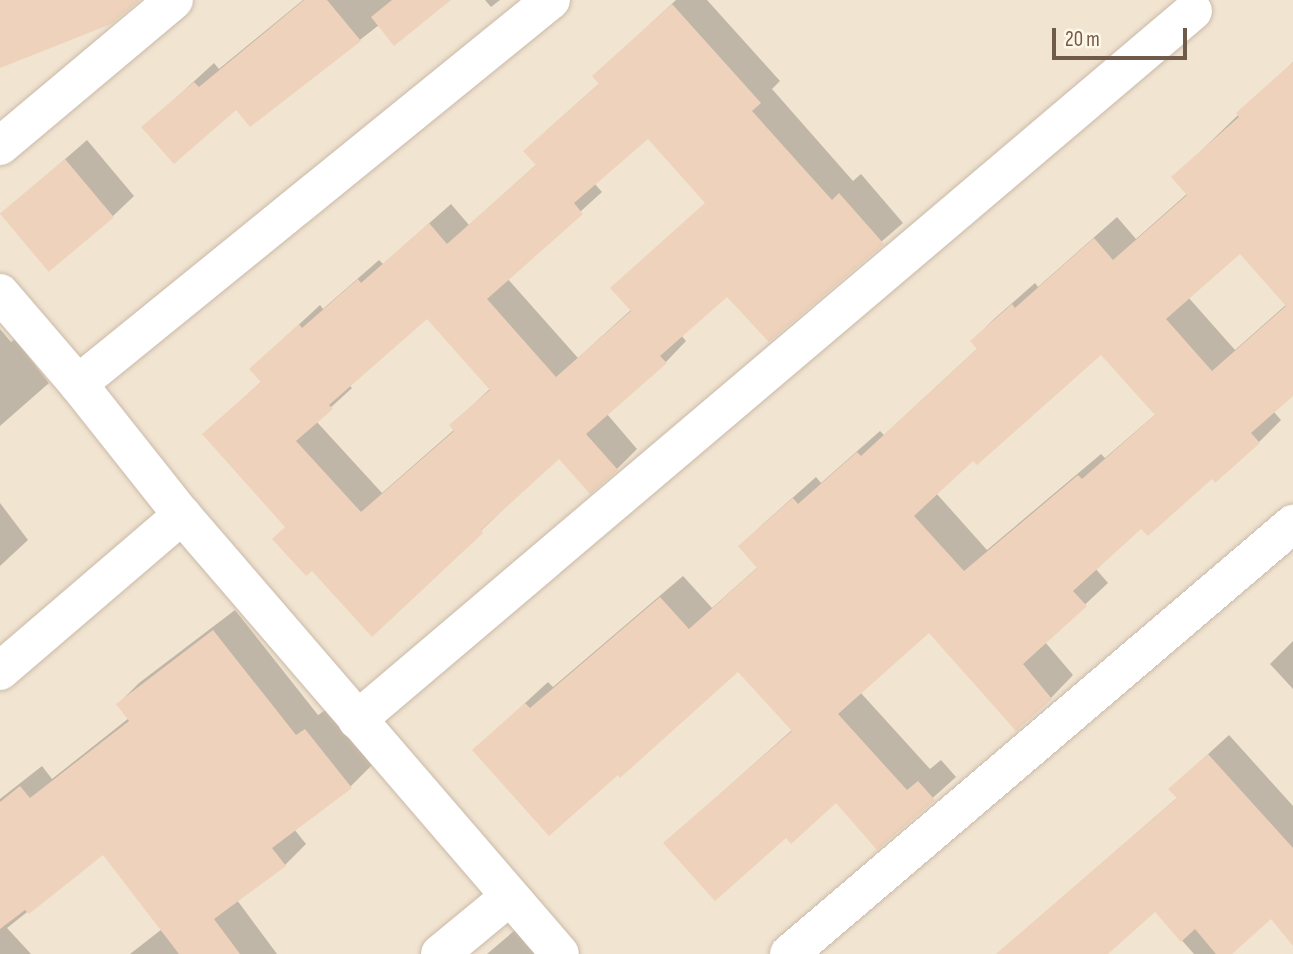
<!DOCTYPE html>
<style>
body{margin:0}
#map{position:relative;width:1293px;height:954px;overflow:hidden;background:#faf2e2;font-family:"Sofia Sans Condensed",sans-serif}
div>[style]{position:absolute}
.residential>*{inset:0;background:#f1e4d1;transform-origin:0 0}
.shadow>*{inset:0;background:#0003}
.building>*{inset:0;background:#eed2bb;transform-origin:0 0}
.roads{filter:drop-shadow(0 0 2px #cabaa9) drop-shadow(0 0 2px #cabaa9)}
.minor>*{height:38px;margin:-19px;padding:0 19px;transform-origin:19px;border-radius:19px;background:#fff}
span{translate:-50% -50%;white-space:nowrap;text-align:center;line-height:1.15;-webkit-text-stroke:6px #fef6e7;paint-order:stroke}
.scale{position:absolute;left:1052px;top:28px;width:135px;height:32px;box-sizing:border-box;border:4px solid #705a4a;border-top:0;padding-left:9px;font-size:21px;line-height:24px;white-space:nowrap;color:#705a4a;-webkit-text-stroke:5px #fef6e7;paint-order:stroke}
</style>
<div id="map">
<div class="residential">
<i style="left:0;top:0;width:1293px;height:954px"></i>
</div>
<div class="shadow">
<i style="clip-path:polygon(303px 0,448px 0,379px 25px,251px 125px,236px 107px,144px 127px,214px 63px,219px 69px)"></i>
<i style="clip-path:polygon(485px 0,500px 0,491px 7px)"></i>
<i style="clip-path:polygon(evenodd,676px 0,707px 0,780px 81px,772px 89px,853px 181px,861px 174px,903px 223px,769px 339px,727px 295px,681px 335px,686px 341px,666px 362px,607px 414px,637px 449px,617px 469px,559px 456px,372px 635px,287px 526px,204px 434px,262px 381px,251px 369px,320px 305px,323px 309px,379px 260px,383px 264px,451px 204px,469px 225px,537px 164px,546px 131px,600px 83px,594px 76px,676px 0,648px 136px,707px 202px,613px 288px,632px 309px,578px 358px,507px 278px,602px 192px,594px 183px,648px 136px,676px 0,427px 317px,491px 388px,451px 425px,455px 429px,382px 493px,316px 421px,352px 388px,349px 385px,427px 317px)"></i>
<i style="clip-path:polygon(evenodd,1293px 62px,1293px 393px,1273px 411px,1281px 420px,1259px 442px,1142px 526px,1095px 568px,1108px 583px,1045px 642px,1073px 675px,1051px 698px,929px 631px,860px 692px,930px 769px,941px 760px,956px 777px,878px 847px,836px 801px,786px 836px,665px 843px,792px 730px,738px 669px,618px 773px,474px 750px,548px 682px,553px 687px,683px 576px,712px 608px,759px 566px,741px 546px,763px 524px,816px 477px,821px 483px,880px 431px,884px 435px,978px 348px,972px 341px,994px 319px,1035px 283px,1038px 287px,1117px 217px,1136px 239px,1188px 193px,1174px 177px,1293px 62px,1240px 251px,1287px 304px,1235px 350px,1188px 297px,1240px 251px,1293px 62px,1101px 353px,1156px 414px,1105px 458px,1101px 454px,987px 550px,936px 493px,973px 458px,1101px 353px)"></i>
<i style="clip-path:polygon(87px 140px,134px 196px,113px 216px,2px 214px)"></i>
<i style="clip-path:polygon(0 329px,11px 342px,15px 339px,49px 383px,0 426px)"></i>
<i style="clip-path:polygon(0 503px,28px 540px,0 566px)"></i>
<i style="clip-path:polygon(235px 610px,318px 715px,327px 709px,372px 765px,351px 786px,294px 829px,306px 844px,285px 865px,237px 900px,277px 954px,130px 954px,162px 929px,103px 852px,7px 928px,31px 954px,0 954px,0 799px,42px 766px,52px 779px,129px 718px,118px 704px,139px 683px)"></i>
<i style="clip-path:polygon(1293px 641px,1293px 689px,1270px 664px)"></i>
<i style="clip-path:polygon(1229px 735px,1293px 806px,1293px 923px,1271px 917px,1230px 954px,1194px 954px,1155px 910px,1106px 954px,997px 954px,1178px 797px,1170px 789px)"></i>
<i style="clip-path:polygon(521px 925px,546px 954px,487px 954px)"></i>
</div>
<div class="building">
<i style="clip-path:polygon(0 0,140px 0,111px 24px,0 68px)"></i>
<i style="clip-path:polygon(304px 0,327px 0,361px 41px,250px 127px,236px 110px,174px 164px,141px 127px,194px 82px,199px 87px)"></i>
<i style="clip-path:polygon(392px 0,451px 0,394px 46px,371px 17px)"></i>
<i style="clip-path:polygon(evenodd,672px 4px,761px 103px,752px 111px,832px 200px,839px 193px,884px 244px,769px 342px,727px 297px,660px 356px,667px 363px,586px 434px,618px 470px,590px 494px,559px 459px,481px 530px,483px 533px,372px 637px,312px 571px,306px 576px,272px 539px,285px 527px,202px 434px,261px 382px,249px 369px,299px 324px,302px 328px,358px 279px,361px 283px,429px 223px,447px 244px,536px 165px,523px 151px,599px 84px,592px 76px,672px 4px,648px 139px,705px 203px,610px 288px,631px 311px,556px 377px,487px 299px,583px 214px,574px 203px,648px 139px,672px 4px,427px 319px,490px 390px,449px 425px,454px 431px,361px 512px,296px 441px,333px 409px,329px 405px,427px 319px)"></i>
<i style="clip-path:polygon(evenodd,1293px 62px,1293px 396px,1251px 433px,1260px 443px,1215px 483px,1212px 479px,1148px 536px,1141px 529px,1073px 591px,1087px 606px,1023px 664px,1052px 699px,1016px 731px,929px 633px,838px 714px,907px 790px,918px 781px,935px 800px,877px 850px,836px 803px,791px 844px,786px 838px,715px 901px,663px 843px,792px 731px,738px 672px,620px 778px,618px 775px,549px 836px,472px 750px,525px 703px,530px 708px,660px 597px,689px 629px,757px 568px,738px 546px,793px 498px,798px 504px,857px 452px,861px 456px,977px 349px,970px 341px,1012px 304px,1015px 308px,1094px 238px,1113px 260px,1187px 195px,1171px 177px,1239px 117px,1236px 113px,1293px 62px,1240px 254px,1286px 306px,1212px 371px,1166px 319px,1240px 254px,1293px 62px,1101px 355px,1155px 415px,1082px 479px,1078px 475px,964px 571px,914px 516px,973px 461px,977px 465px,1101px 355px)"></i>
<i style="left:65px;top:159px;width:76px;height:85px;rotate:50deg"></i>
<i style="clip-path:polygon(213px 630px,296px 735px,305px 729px,352px 788px,272px 848px,286px 866px,214px 919px,240px 954px,179px 954px,103px 855px,29px 914px,25px 910px,0 929px,0 802px,20px 786px,30px 798px,129px 721px,116px 704px)"></i>
<i style="clip-path:polygon(1208px 754px,1293px 848px,1293px 946px,1271px 919px,1232px 954px,1216px 954px,1195px 929px,1181px 942px,1155px 912px,1108px 954px,996px 954px,1177px 798px,1168px 789px)"></i>
</div>
<div class="roads">
<div class="minor">
<i style="left:0;top:146px;width:227px;rotate:-40deg"></i>
<i style="left:0;top:293px;width:120px;rotate:49.4deg"></i>
<i style="left:78px;top:384px;width:167px;rotate:51.6deg"></i>
<i style="left:182px;top:515px;width:579px;rotate:49.27deg"></i>
<i style="left:78px;top:384px;width:609px;rotate:-39.07deg"></i>
<i style="left:0;top:671px;width:240px;rotate:-40.6deg"></i>
<i style="left:357px;top:720px;width:1096px;rotate:-40.3deg"></i>
<i style="left:440px;top:954px;width:89px;rotate:-39.6deg"></i>
<i style="left:789px;top:954px;width:663px;rotate:-40.47deg"></i>
</div>
</div>
<div class="scale">20 m</div>
</div>
